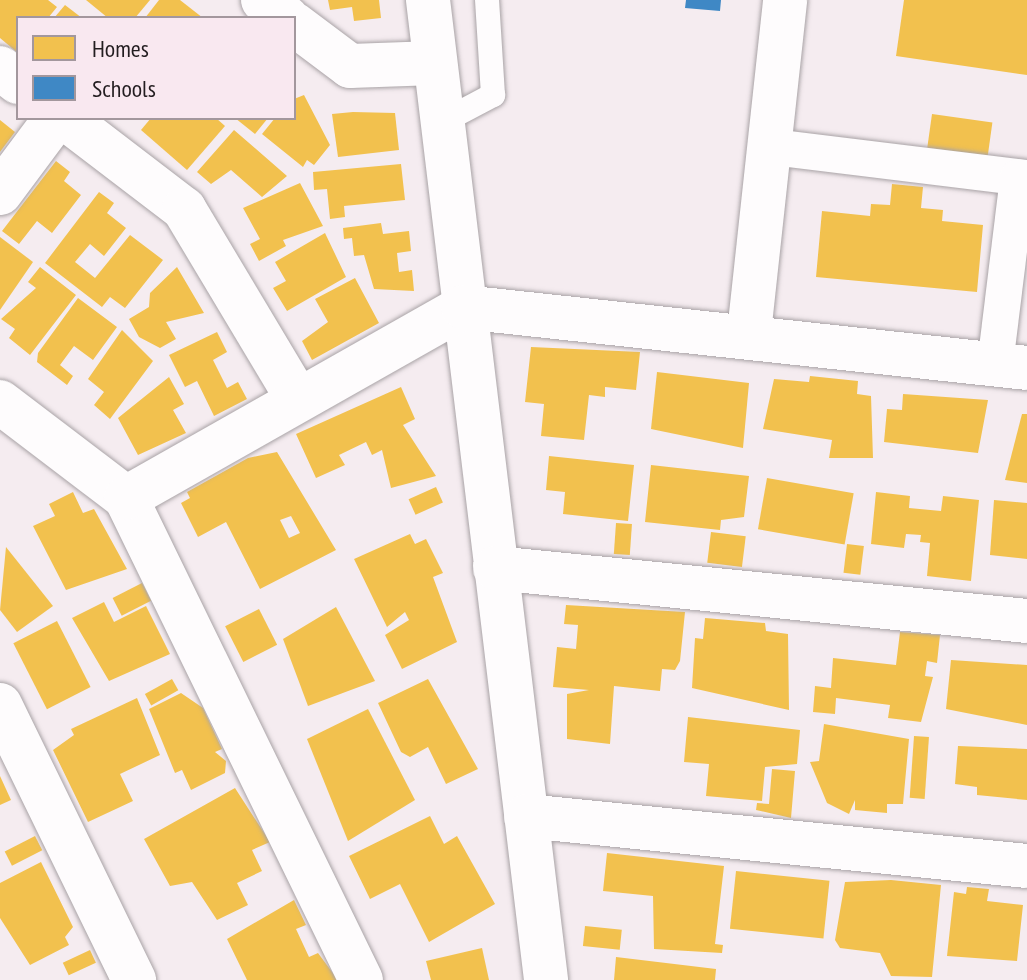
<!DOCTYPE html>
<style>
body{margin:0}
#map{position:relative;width:1027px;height:980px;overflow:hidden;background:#f5ecf0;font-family:"PT Sans Narrow",sans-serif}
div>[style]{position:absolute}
.homes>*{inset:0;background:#f2c14e;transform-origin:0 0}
.schools>*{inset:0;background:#3f88c5}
.roads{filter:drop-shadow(0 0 2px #a9a3a6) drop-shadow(0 0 2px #a9a3a6)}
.service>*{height:24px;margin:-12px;padding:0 12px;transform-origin:12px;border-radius:12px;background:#fefcfd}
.pedestrian>*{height:36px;margin:-18px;padding:0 18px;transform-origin:18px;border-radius:18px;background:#fefcfd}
.minor>*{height:44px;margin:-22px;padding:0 22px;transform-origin:22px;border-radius:22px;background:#fefcfd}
span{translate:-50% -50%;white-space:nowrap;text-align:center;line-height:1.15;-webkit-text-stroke:8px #f9e8f0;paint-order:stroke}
.legend{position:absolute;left:16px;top:16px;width:280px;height:104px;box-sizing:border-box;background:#f9e8f0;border:2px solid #a3979d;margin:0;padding:10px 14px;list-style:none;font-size:24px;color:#231d20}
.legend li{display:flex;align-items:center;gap:16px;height:40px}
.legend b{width:40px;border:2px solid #a3979d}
</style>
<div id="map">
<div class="homes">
<i style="clip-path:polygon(0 0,48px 0,57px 7px,48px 18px,18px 18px,18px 53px,0 38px)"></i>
<i style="clip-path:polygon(86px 0,150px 0,135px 18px,108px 18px)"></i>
<i style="clip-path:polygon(159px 0,180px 0,203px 18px,145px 18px)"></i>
<i style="clip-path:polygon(328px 0,379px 0,381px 18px,354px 21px,352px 7px,330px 10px)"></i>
<i style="clip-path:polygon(904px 0,1027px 0,1027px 75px,896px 56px)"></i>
<i style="clip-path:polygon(65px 5px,82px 18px,54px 18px)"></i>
<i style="clip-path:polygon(304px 95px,330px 145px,314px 165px,307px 160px,303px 167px,262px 134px,275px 118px,294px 118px,294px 99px)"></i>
<i style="clip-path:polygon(353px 112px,395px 113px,399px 150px,338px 157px,332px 114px)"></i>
<i style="left:932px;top:114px;width:61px;height:34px;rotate:8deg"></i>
<i style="clip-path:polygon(151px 118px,216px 118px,225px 126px,187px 170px,141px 130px)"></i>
<i style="clip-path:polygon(235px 118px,268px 118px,255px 134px)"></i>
<i style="clip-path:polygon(0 120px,15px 132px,0 152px)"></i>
<i style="clip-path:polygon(234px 130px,287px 176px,262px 197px,231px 170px,211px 184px,197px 172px)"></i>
<i style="clip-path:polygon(56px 161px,70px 172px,64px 181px,81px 195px,52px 233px,37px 221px,19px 244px,2px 231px)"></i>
<i style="clip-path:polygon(401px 164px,405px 200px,344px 206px,345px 217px,330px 219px,327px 189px,314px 190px,313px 172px)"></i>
<i style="clip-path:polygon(300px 183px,323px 226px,283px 240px,286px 246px,259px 261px,250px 244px,260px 239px,243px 208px)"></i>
<i style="clip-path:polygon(892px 184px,923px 187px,921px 208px,943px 210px,942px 221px,983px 225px,977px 292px,816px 277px,822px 211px,870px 216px,871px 204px,890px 205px)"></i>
<i style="clip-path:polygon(99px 192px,114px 203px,107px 213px,126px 228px,104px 256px,90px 244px,75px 262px,95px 278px,130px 235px,163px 260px,125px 308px,110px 297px,102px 307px,45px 263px)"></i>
<i style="clip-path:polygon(381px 223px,383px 234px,409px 231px,411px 251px,397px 253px,399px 272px,412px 270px,414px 291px,374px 289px,364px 255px,354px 256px,352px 238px,344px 239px,343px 228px)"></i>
<i style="clip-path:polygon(325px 233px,346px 277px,287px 311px,273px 288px,286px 281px,275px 262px)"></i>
<i style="clip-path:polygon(0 237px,33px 262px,0 310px)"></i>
<i style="clip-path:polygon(40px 267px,76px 295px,30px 355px,9px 338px,15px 329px,1px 319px,36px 288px,28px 282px)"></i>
<i style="clip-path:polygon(177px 267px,204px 313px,166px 322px,176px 339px,160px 348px,139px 337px,129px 319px,149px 307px,150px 293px)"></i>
<i style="clip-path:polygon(355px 278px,379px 323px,312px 360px,302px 341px,328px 322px,315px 299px)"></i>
<i style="clip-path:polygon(78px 298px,117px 327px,93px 360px,74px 346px,60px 365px,73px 376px,67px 385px,37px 362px,38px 353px)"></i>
<i style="clip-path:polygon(122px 330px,153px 361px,110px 419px,94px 405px,104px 392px,88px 379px)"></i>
<i style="clip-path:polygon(217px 332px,227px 352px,213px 360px,227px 388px,238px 382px,247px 399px,214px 416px,197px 381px,185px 387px,169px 355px)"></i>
<i style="clip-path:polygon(531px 347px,640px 352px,636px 390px,605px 387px,605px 397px,589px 395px,584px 440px,541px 436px,544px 404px,525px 402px)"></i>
<i style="clip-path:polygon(657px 372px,749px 383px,743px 448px,651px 429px)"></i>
<i style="clip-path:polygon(810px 376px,858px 381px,857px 394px,871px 396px,873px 458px,829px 458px,832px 440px,763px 429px,774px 379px,809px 382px)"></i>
<i style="clip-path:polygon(169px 377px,184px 404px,173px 410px,186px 433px,138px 455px,118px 418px)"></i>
<i style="clip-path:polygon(401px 387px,415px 419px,403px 425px,436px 476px,391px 488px,382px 450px,372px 455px,366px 442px,339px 455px,345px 465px,316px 478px,296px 434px)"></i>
<i style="clip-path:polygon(903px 394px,988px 400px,978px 453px,884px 442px,887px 409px,902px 410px)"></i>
<i style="clip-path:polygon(1022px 414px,1027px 414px,1027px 483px,1005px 480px)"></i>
<i style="clip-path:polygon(evenodd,277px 452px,336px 550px,260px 589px,226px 522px,198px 537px,181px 503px,190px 498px,187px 492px,248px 458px,277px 452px,291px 516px,300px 533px,289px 538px,280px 520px,291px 516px)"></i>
<i style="clip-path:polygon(549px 456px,634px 465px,628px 521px,563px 514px,565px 492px,546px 490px)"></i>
<i style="clip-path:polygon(651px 465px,749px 476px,744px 517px,721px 520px,720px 530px,645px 522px)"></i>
<i style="left:767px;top:478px;width:88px;height:52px;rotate:10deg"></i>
<i style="left:436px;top:487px;width:17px;height:30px;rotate:66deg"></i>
<i style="clip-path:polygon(73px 492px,83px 513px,94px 509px,127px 569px,66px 590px,33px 526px,55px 516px,49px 504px)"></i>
<i style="clip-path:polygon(876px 492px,910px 496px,909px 508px,941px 511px,943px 496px,979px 500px,971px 581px,927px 576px,930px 543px,920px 542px,921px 535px,906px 534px,904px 548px,871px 544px)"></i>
<i style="clip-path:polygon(994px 500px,1027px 503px,1027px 559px,990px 555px)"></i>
<i style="left:616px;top:523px;width:16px;height:31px;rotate:4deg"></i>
<i style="left:711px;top:532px;width:35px;height:31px;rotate:7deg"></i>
<i style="clip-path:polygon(410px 534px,415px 544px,426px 539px,443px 573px,433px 577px,457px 642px,402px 669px,385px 635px,409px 620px,405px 612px,387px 627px,354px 559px)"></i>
<i style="left:847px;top:544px;width:17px;height:29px;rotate:7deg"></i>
<i style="clip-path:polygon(6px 547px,53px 606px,17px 632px,0 610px)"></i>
<i style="left:142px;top:583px;width:20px;height:33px;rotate:63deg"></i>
<i style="clip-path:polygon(104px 602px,114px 622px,146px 606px,170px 654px,109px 681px,72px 618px)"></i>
<i style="clip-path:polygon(566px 605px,685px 612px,680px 661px,675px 670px,662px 669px,660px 691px,614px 686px,610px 744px,567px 739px,567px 694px,589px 690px,553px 687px,557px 647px,576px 649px,578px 625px,564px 624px)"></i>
<i style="clip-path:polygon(336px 607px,375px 681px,308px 706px,283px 639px)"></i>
<i style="left:259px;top:609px;width:40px;height:38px;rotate:63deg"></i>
<i style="clip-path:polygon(705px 618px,765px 623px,766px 631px,788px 634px,789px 710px,692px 688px,695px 638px,703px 639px)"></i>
<i style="left:57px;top:621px;width:74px;height:49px;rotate:63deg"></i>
<i style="clip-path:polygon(900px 632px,940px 635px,937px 663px,927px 661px,925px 676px,933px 677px,921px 722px,888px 718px,890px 705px,836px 698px,835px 714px,813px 712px,815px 686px,831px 688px,833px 658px,896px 665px)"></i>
<i style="clip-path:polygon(951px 660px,1027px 665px,1027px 725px,946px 709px)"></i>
<i style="left:172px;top:679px;width:13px;height:31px;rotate:61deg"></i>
<i style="clip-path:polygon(428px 679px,478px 769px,446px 784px,428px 747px,410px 757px,401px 752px,378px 703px)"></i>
<i style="clip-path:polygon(181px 693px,203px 708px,222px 749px,215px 752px,226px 761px,225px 773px,191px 790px,182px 770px,175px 773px,149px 709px)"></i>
<i style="clip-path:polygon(137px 698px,160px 755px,120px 774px,133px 801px,88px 822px,53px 750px,74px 735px,71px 729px)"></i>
<i style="clip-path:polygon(368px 709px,415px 800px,348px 841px,307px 739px)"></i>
<i style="clip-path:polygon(688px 717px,800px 730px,797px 764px,765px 767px,762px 801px,706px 796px,709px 764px,684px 762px)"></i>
<i style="clip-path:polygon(824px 724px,909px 739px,903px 804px,887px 804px,887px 813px,855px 810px,855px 800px,849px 814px,827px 803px,810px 762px,819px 761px)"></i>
<i style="left:914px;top:736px;width:15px;height:62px;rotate:4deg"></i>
<i style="clip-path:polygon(958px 746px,1027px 749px,1027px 800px,977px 795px,977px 787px,955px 784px)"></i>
<i style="clip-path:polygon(772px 769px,795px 771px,791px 818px,756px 810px,757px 803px,769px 804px)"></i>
<i style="clip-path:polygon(0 776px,11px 800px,0 805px)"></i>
<i style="clip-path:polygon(235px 788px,270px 842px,252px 850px,262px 871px,237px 883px,248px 905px,217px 920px,192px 882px,170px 886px,144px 839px)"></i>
<i style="clip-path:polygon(430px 816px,444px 844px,457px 836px,495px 904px,429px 942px,400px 884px,370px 899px,349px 856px)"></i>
<i style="left:35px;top:836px;width:16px;height:34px;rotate:63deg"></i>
<i style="clip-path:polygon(607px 853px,724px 866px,715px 944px,723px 945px,722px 953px,654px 949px,653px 896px,603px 891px)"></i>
<i style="clip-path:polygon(41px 862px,73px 927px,65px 937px,69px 945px,30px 965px,0 918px,0 883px)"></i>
<i style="left:736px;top:871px;width:94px;height:58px;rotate:6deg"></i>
<i style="clip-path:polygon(891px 880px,941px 885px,932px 977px,891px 976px,880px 953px,840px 948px,835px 940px,845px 882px)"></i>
<i style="clip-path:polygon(967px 887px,989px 889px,987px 901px,1023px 905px,1017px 961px,947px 956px,954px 892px,966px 894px)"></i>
<i style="clip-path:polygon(294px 900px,306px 925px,296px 929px,309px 957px,318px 953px,338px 980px,247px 980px,227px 939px)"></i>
<i style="left:585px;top:926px;width:37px;height:20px;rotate:6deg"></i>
<i style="clip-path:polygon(482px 948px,489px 980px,431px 980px,426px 961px)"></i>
<i style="left:90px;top:950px;width:14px;height:30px;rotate:65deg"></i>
<i style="clip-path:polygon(616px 957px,716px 969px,715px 980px,614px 980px)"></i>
</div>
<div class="schools">
<i style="clip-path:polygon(686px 0,721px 0,720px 11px,685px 8px)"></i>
</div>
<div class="roads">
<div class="service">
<i style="left:442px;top:122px;width:58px;rotate:-27.9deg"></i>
<i style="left:493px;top:95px;width:95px;rotate:-93.6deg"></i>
</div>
<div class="pedestrian">
<i style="left:773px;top:147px;width:256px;rotate:7deg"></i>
<i style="left:995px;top:365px;width:189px;rotate:-83deg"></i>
</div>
<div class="minor">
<i style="left:263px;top:0;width:30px;rotate:37deg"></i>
<i style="left:428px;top:0;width:987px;rotate:83.13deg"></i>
<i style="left:294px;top:24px;width:70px;rotate:36.9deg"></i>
<i style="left:350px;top:66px;width:85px;rotate:-2deg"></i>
<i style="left:0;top:68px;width:23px;rotate:38deg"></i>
<i style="left:65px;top:118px;width:150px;rotate:37.4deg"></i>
<i style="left:184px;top:209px;width:218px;rotate:59.1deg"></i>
<i style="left:0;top:193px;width:94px;rotate:-53.3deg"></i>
<i style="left:749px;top:333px;width:335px;rotate:-83.8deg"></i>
<i style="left:0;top:402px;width:158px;rotate:37.3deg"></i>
<i style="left:126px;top:498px;width:536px;rotate:64.01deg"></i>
<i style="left:126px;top:498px;width:387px;rotate:-29.5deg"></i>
<i style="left:463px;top:307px;width:567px;rotate:6.17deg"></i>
<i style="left:495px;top:568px;width:535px;rotate:5.69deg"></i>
<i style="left:0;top:705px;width:306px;rotate:64deg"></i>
<i style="left:526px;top:816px;width:503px;rotate:5.7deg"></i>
</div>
</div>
<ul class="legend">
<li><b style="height:22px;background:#f2c14e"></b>Homes</li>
<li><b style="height:22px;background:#3f88c5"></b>Schools</li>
</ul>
</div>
